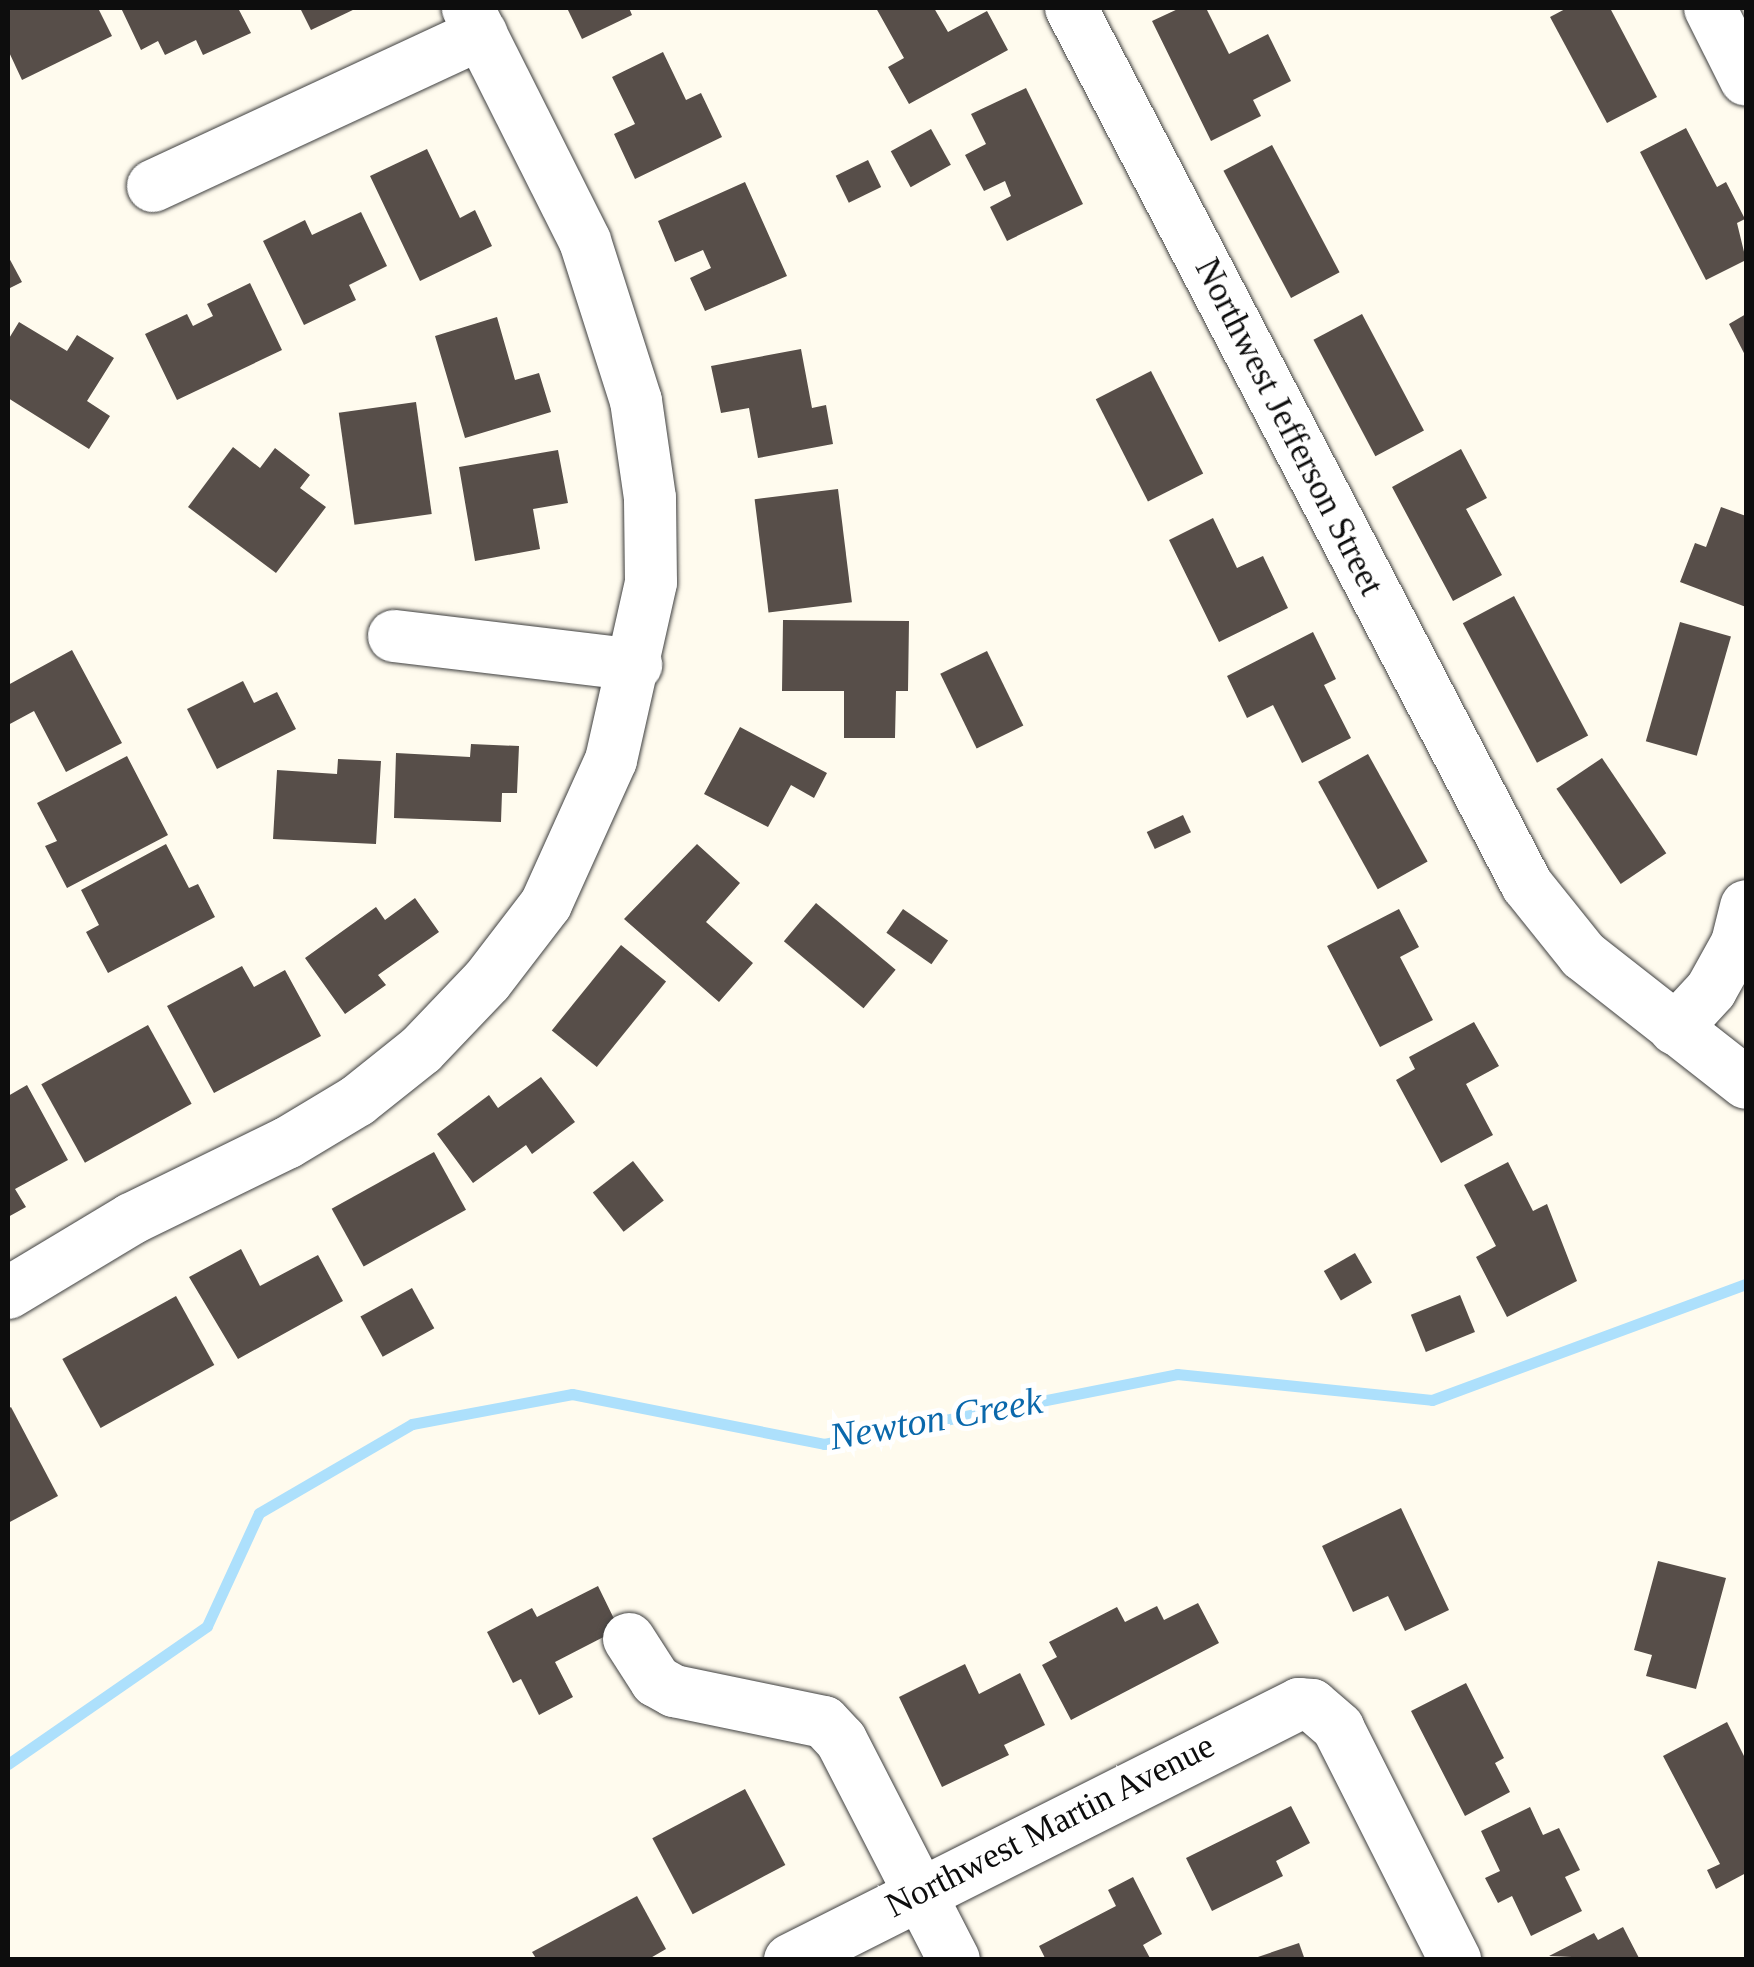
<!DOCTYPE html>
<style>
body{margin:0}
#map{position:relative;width:1754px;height:1967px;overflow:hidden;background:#fffbee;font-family:Georgia,serif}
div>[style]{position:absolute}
.stream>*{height:11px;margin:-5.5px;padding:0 5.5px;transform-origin:5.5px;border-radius:5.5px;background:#ade0fc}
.building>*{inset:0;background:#574e49;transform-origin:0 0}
.roads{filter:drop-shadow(0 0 2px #404040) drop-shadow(0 0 2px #404040)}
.minor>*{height:52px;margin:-26px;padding:0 26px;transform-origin:26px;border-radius:26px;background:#fff}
span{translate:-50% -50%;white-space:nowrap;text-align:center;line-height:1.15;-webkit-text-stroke:10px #fff;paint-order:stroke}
.street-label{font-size:35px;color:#0d0d0d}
.water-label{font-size:38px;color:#0a68ab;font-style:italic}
.frame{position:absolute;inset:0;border:10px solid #0d0d0d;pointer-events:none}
</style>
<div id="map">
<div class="stream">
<i style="left:8px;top:1764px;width:242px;rotate:-34.7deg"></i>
<i style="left:207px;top:1626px;width:124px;rotate:-65.3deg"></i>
<i style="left:259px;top:1513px;width:177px;rotate:-30.2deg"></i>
<i style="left:412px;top:1424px;width:163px;rotate:-10.6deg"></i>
<i style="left:572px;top:1394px;width:257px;rotate:11.2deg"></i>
<i style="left:824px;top:1444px;width:360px;rotate:-11.2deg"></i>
<i style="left:1177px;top:1374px;width:256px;rotate:5.8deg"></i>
<i style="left:1432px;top:1400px;width:335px;rotate:-20.3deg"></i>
</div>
<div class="building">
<i style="clip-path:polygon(15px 8px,98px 8px,112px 36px,22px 80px,8px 50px,8px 11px)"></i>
<i style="clip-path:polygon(121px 8px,238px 8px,251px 33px,203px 55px,196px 40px,165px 55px,158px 41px,141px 50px)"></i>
<i style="clip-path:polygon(300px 8px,357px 8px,311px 30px)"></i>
<i style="clip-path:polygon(567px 8px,629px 8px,632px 15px,582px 39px)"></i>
<i style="clip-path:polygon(876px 8px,934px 8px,948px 32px,987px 11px,1008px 50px,909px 104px,888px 67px,904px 58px)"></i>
<i style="clip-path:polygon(1180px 8px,1206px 8px,1229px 54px,1268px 34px,1291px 81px,1253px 100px,1261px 116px,1211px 141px,1152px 21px)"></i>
<i style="clip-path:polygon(1567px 8px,1610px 8px,1657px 97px,1607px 123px,1550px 17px)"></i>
<i style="clip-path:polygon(663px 52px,686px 100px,701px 93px,722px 137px,635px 179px,614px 134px,635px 124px,612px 77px)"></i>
<i style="clip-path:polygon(1026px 88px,1083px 204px,1007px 241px,990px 207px,1011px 196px,1005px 181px,984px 191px,965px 155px,986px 144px,971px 114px)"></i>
<i style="clip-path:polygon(1686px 128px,1717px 187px,1726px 182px,1745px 219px,1737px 223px,1746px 260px,1706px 280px,1640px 152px)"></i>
<i style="left:931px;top:129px;width:41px;height:46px;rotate:61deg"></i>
<i style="left:1272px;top:145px;width:144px;height:55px;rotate:62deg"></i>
<i style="clip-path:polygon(427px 149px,460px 218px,475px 210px,492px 246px,420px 281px,370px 176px)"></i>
<i style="left:868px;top:160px;width:30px;height:36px;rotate:64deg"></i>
<i style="clip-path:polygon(745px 182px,787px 276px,705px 311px,690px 278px,711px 268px,703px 250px,675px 262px,658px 221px)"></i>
<i style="clip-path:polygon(361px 212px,387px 266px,349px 285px,356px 300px,304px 325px,263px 241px,305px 220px,312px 235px)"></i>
<i style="clip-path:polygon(8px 256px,22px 282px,8px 289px)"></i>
<i style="clip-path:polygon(250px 283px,282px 350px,177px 400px,145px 334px,187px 314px,193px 326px,213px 316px,207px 304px)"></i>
<i style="left:1362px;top:314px;width:132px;height:55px;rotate:62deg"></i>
<i style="clip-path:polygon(1746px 314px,1746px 357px,1729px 324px)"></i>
<i style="clip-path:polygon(497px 317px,515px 380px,539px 373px,551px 412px,465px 438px,435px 336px)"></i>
<i style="clip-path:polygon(19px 322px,67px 351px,77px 335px,114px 358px,87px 401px,110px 416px,89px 449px,8px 398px,8px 340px)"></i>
<i style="clip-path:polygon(801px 349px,812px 408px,826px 405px,833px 444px,758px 458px,749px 408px,721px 413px,711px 366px)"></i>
<i style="left:1151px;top:371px;width:115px;height:62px;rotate:63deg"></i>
<i style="left:416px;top:402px;width:113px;height:78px;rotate:82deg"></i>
<i style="clip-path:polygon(233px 447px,260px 468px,275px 448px,310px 475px,300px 488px,326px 507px,276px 573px,188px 507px)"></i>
<i style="clip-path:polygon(1461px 449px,1487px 498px,1466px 509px,1502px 575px,1453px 601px,1392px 487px)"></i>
<i style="clip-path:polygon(558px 450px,568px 503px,533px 509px,540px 549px,475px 561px,459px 467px)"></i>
<i style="left:838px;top:489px;width:114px;height:84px;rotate:83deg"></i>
<i style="clip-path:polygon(1721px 507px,1746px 516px,1746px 607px,1680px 582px,1695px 543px,1706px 547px)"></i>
<i style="clip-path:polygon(1213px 518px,1237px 568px,1263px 556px,1288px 608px,1219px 642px,1169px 540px)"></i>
<i style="left:1514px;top:596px;width:158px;height:58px;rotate:62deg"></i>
<i style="clip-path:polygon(783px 620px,909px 621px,908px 691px,896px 691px,895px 738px,844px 738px,844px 691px,782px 691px)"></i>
<i style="left:1680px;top:622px;width:53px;height:124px;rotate:16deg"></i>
<i style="clip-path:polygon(1313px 632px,1336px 679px,1324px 685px,1351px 738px,1302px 763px,1273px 705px,1247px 718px,1227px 676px)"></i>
<i style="clip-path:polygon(72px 650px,122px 743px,66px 772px,34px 711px,8px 725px,8px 685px)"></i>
<i style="left:987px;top:651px;width:83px;height:52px;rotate:64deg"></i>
<i style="clip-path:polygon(243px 681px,254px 703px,277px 692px,296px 729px,217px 769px,187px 709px)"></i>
<i style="clip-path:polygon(740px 727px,827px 773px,814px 798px,791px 785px,768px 827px,704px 794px)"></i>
<i style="clip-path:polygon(471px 744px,519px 746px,517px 793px,502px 793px,501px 822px,394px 818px,396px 753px,470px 757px)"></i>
<i style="left:1368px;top:754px;width:123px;height:57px;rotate:61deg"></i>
<i style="clip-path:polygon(127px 756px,168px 835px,67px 888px,45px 846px,57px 841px,37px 803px)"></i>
<i style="left:1602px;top:758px;width:115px;height:55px;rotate:56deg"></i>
<i style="clip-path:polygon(338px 759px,381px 761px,376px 844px,273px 839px,277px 770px,337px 774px)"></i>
<i style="left:1183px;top:815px;width:19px;height:40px;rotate:65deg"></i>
<i style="clip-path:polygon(166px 844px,189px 888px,198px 884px,215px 917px,108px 973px,86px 932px,99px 925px,81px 890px)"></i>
<i style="clip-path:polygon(697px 844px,740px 883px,706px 922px,753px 963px,719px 1002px,624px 919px)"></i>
<i style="clip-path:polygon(415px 898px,439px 932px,378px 975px,386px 985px,345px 1014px,305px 958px,376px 907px,385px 920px)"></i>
<i style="left:816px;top:903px;width:104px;height:50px;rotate:40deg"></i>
<i style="left:903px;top:909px;width:55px;height:29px;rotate:35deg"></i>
<i style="clip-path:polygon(1399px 909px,1419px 947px,1400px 957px,1433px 1020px,1380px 1047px,1327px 946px)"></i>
<i style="left:621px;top:945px;width:58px;height:110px;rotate:39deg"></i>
<i style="clip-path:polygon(242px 966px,254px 987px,285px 970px,321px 1036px,214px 1093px,167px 1006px)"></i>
<i style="clip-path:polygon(1474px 1022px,1499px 1066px,1466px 1084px,1493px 1135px,1441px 1163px,1396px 1080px,1415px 1069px,1409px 1057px)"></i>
<i style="left:148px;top:1025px;width:90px;height:122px;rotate:61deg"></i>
<i style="clip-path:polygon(541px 1077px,575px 1122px,532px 1154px,526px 1145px,473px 1183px,437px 1134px,489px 1095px,498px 1108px)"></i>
<i style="clip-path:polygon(27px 1085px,68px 1160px,15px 1189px,26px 1207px,8px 1217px,8px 1096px)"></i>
<i style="left:434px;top:1152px;width:66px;height:117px;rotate:61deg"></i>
<i style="left:633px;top:1161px;width:50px;height:51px;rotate:52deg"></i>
<i style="clip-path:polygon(1508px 1162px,1533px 1211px,1547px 1204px,1577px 1281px,1507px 1317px,1476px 1257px,1496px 1246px,1464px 1185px)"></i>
<i style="clip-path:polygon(241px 1249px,260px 1286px,318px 1255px,343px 1301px,238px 1359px,189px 1277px)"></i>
<i style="left:1355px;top:1253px;width:34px;height:36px;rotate:60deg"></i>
<i style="left:412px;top:1288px;width:46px;height:59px;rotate:61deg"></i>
<i style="left:1460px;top:1295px;width:40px;height:53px;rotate:68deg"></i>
<i style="left:176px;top:1296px;width:79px;height:130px;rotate:61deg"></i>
<i style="clip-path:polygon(11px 1407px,58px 1496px,8px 1523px,8px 1409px)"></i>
<i style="clip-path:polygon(1401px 1508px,1449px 1610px,1405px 1631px,1388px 1596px,1353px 1612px,1322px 1546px)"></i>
<i style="clip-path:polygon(1658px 1561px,1726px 1578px,1696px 1689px,1646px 1676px,1652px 1655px,1634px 1650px)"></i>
<i style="clip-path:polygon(598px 1586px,619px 1629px,555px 1662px,573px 1697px,539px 1715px,521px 1679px,513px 1683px,487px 1632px,532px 1608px,537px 1617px)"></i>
<i style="clip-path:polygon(1198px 1603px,1219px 1643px,1071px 1720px,1042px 1665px,1057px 1657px,1049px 1642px,1117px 1607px,1125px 1622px,1157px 1606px,1164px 1620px)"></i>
<i style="clip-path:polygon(965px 1664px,979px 1694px,1020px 1673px,1045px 1725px,1004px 1745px,1009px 1755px,942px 1787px,899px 1697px)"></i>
<i style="clip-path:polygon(1466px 1683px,1504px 1758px,1495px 1763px,1510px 1792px,1465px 1816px,1411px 1711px)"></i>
<i style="clip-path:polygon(1727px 1722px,1746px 1760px,1746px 1873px,1716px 1889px,1707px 1870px,1720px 1864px,1663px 1756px)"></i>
<i style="left:745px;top:1789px;width:86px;height:105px;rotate:62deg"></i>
<i style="clip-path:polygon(1291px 1806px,1310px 1843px,1276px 1861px,1283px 1876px,1212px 1911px,1186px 1858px)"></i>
<i style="clip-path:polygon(1530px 1807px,1543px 1835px,1559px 1828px,1580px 1870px,1565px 1877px,1582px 1911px,1531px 1936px,1512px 1896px,1498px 1903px,1485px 1878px,1500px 1871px,1481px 1831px)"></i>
<i style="clip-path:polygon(1133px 1877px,1162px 1934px,1143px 1945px,1151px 1960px,1046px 1960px,1039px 1946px,1116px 1906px,1108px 1890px)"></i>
<i style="clip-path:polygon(637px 1896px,666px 1949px,647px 1960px,537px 1960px,532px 1952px)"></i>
<i style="clip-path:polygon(1623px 1927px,1640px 1960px,1549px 1956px,1594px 1933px,1598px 1940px)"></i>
<i style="clip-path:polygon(1299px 1943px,1305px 1960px,1252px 1960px,1252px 1959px)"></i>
</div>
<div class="roads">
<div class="minor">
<i style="left:1071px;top:8px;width:988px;rotate:62.53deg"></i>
<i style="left:1527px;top:885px;width:90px;rotate:51.3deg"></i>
<i style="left:1583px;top:955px;width:207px;rotate:38.1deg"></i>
<i style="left:1710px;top:8px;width:80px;rotate:63.4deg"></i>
<i style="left:153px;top:186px;width:362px;rotate:-24.9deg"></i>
<i style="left:394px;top:636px;width:244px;rotate:6.8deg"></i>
<i style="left:1675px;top:1029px;width:53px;rotate:-47.3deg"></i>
<i style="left:1711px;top:990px;width:54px;rotate:-61deg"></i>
<i style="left:1737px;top:943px;width:38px;rotate:-76deg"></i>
<i style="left:8px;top:1293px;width:144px;rotate:-31deg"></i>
<i style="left:131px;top:1219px;width:174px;rotate:-26deg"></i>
<i style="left:287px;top:1143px;width:82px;rotate:-31deg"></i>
<i style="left:357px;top:1101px;width:82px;rotate:-38.6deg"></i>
<i style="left:421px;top:1050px;width:95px;rotate:-46.3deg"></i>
<i style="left:487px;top:981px;width:97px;rotate:-52.5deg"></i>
<i style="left:546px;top:904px;width:158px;rotate:-65.7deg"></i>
<i style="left:611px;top:760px;width:182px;rotate:-77.3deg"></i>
<i style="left:651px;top:582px;width:84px;rotate:-90.7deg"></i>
<i style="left:650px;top:498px;width:98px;rotate:-98.2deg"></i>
<i style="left:636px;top:401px;width:168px;rotate:-107.7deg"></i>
<i style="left:585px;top:241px;width:261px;rotate:-116.7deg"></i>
<i style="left:629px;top:1639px;width:50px;rotate:57.3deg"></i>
<i style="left:656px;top:1681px;width:21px;rotate:29deg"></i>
<i style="left:674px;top:1691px;width:153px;rotate:11.7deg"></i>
<i style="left:824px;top:1722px;width:25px;rotate:47deg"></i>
<i style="left:841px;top:1740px;width:247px;rotate:62.8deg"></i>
<i style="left:790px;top:1960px;width:570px;rotate:-26.7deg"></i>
<i style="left:1299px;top:1704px;width:13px;rotate:4deg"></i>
<i style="left:1312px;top:1705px;width:35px;rotate:41deg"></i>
<i style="left:1338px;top:1728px;width:260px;rotate:63.2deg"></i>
</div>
</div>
<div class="street-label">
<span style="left:1289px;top:427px;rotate:63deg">Northwest Jefferson Street</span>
<span style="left:1050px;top:1826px;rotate:-27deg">Northwest Martin Avenue</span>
</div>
<div class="water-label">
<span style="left:936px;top:1419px;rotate:-10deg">Newton Creek</span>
</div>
<div class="frame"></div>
</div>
